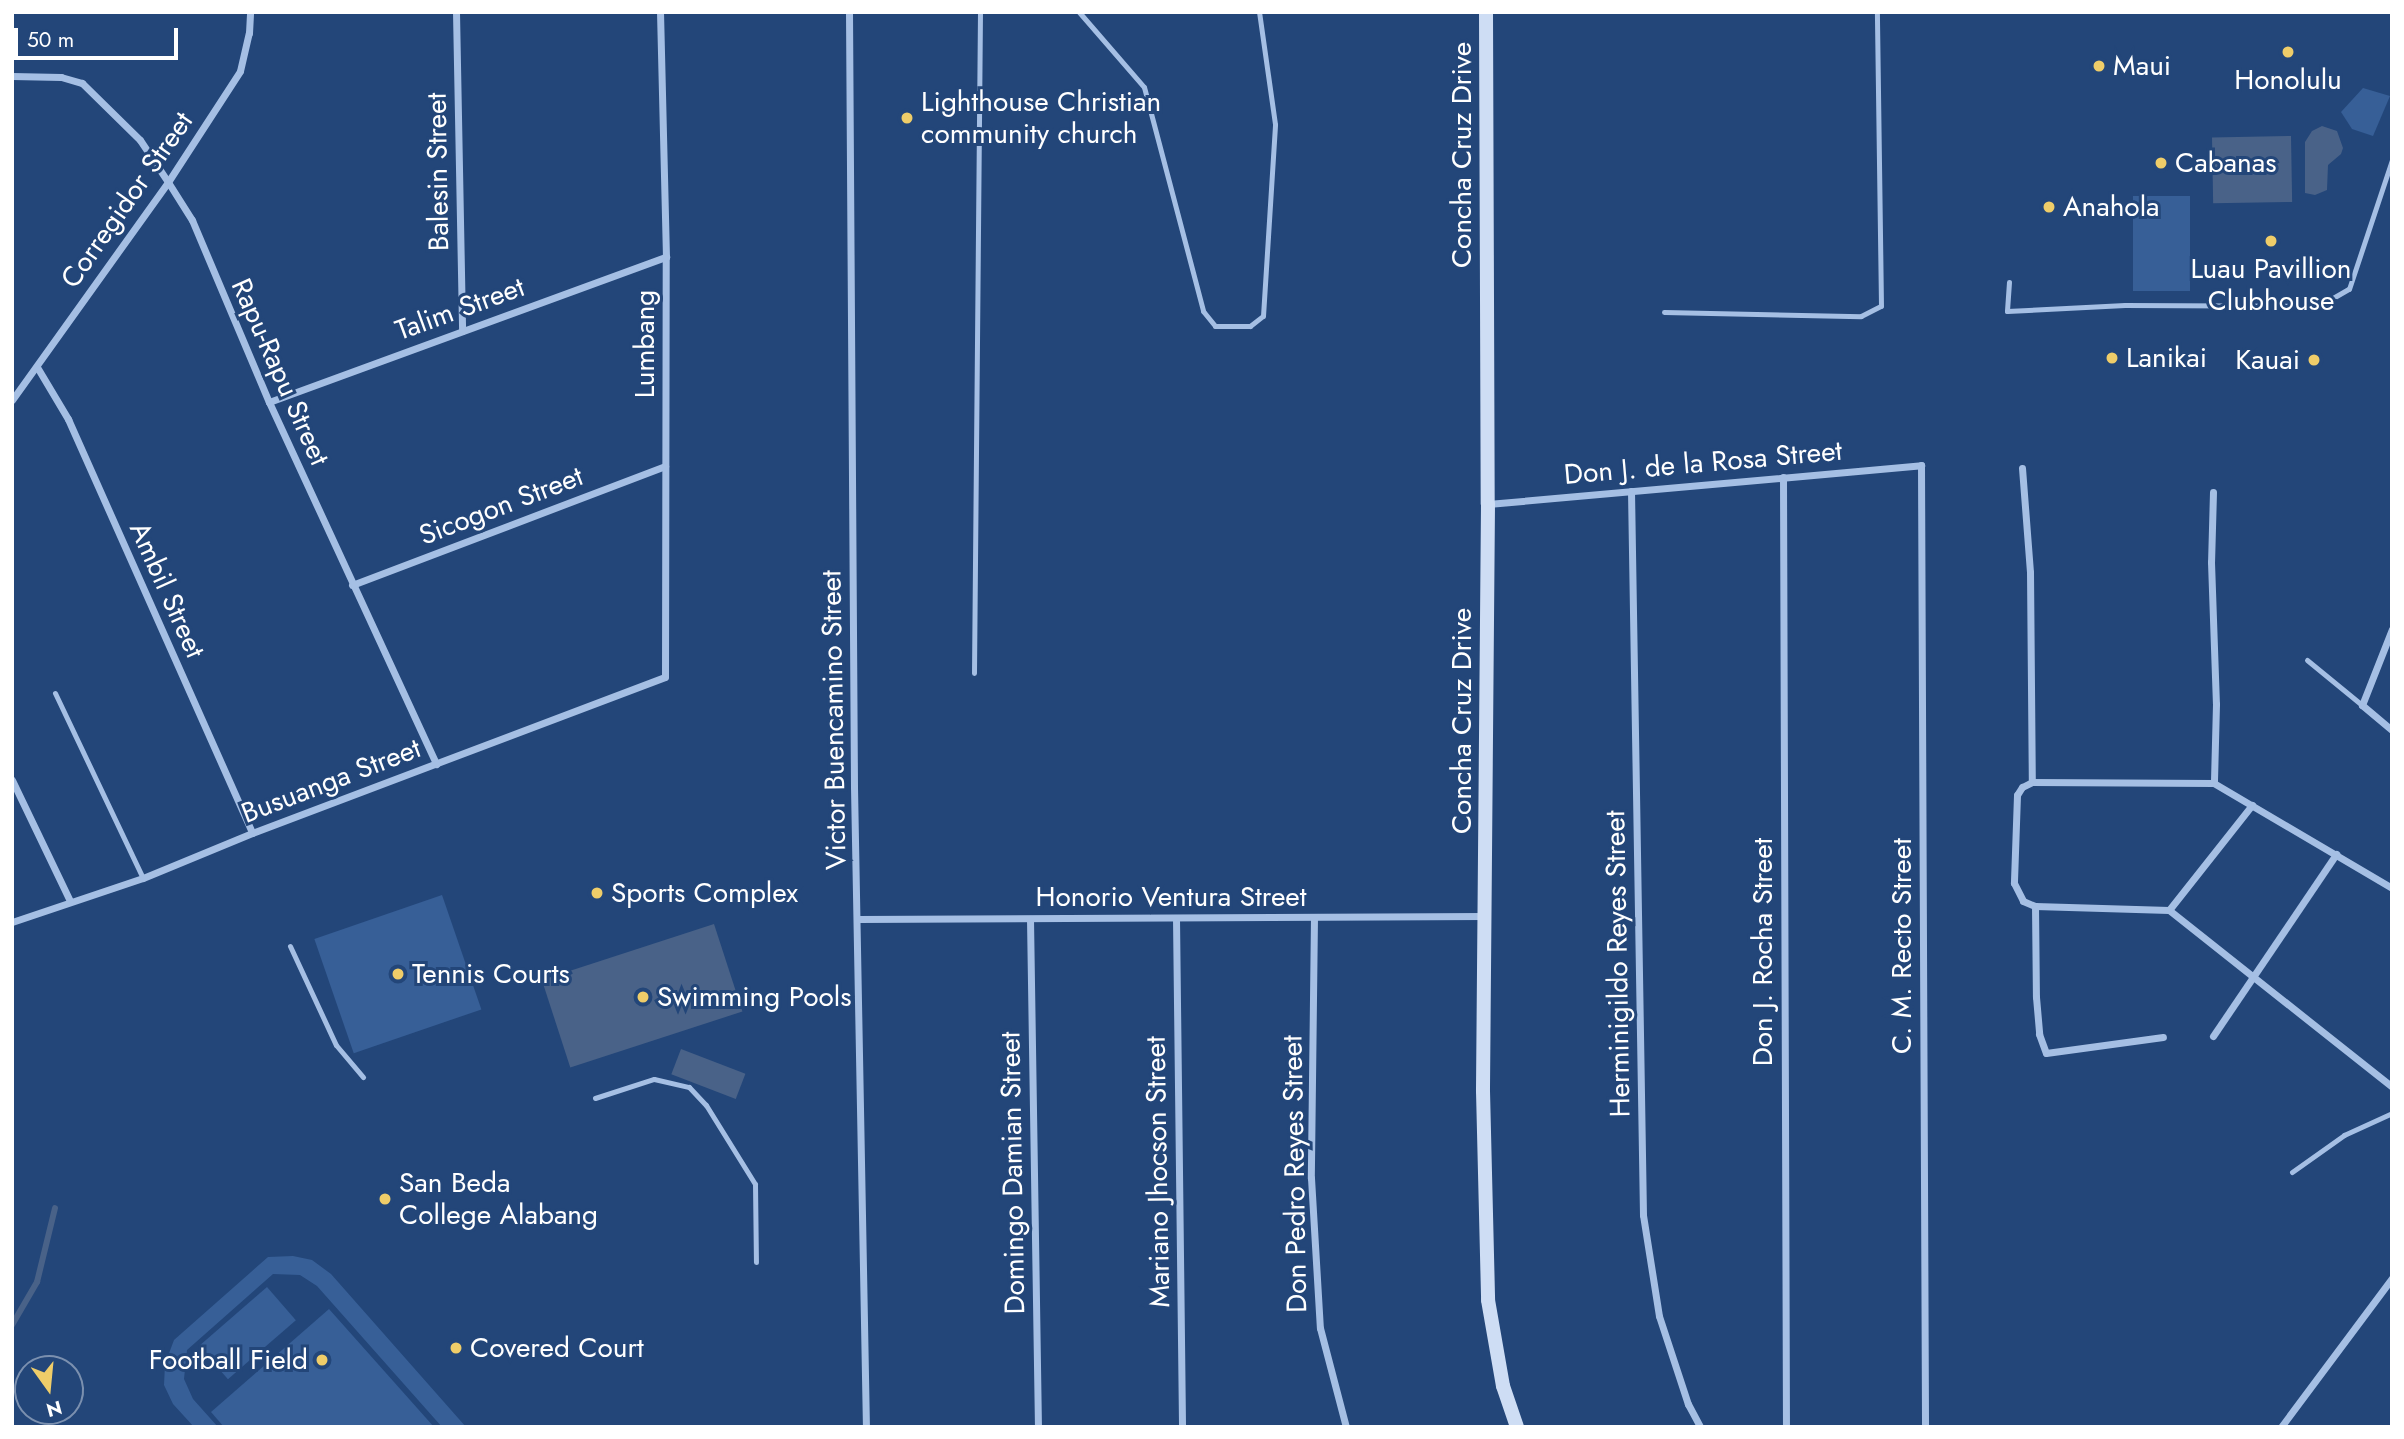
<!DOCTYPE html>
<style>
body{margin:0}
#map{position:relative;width:2404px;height:1439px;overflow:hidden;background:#234679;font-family:Jost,sans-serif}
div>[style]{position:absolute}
.green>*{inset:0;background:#375f97;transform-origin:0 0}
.water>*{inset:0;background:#496288;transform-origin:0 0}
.stream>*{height:6px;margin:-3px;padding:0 3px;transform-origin:3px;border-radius:3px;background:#496288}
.lane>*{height:5px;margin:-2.5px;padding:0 2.5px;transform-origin:2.5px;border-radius:2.5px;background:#a5bfe4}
.street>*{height:7px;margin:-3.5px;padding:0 3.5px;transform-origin:3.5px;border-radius:3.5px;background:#a5bfe4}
.secondary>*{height:14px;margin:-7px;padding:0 7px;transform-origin:7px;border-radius:7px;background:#ceddf4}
.dots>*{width:19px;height:19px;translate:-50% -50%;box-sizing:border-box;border:4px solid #234679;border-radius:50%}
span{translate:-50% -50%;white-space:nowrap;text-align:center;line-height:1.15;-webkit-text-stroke:6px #234679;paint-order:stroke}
.poi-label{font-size:28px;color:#fff}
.left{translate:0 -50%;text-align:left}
.right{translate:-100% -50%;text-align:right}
.street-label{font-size:28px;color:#fff}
.frame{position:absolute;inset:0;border:14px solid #fff;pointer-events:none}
.north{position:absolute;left:14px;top:1355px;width:70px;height:70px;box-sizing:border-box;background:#234679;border:2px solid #7b90af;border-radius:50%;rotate:165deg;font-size:19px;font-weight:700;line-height:28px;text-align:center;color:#fff}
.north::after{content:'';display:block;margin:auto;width:24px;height:32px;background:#efcd69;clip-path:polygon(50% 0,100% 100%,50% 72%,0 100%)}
.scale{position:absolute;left:14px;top:28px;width:164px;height:32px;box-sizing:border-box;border:4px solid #fff;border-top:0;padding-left:9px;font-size:21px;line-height:24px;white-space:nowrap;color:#fff;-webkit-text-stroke:5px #234679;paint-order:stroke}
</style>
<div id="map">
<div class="green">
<i style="clip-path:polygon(2363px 88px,2390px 96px,2373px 136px,2352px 129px,2341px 112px)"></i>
<i style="left:2133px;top:196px;width:57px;height:95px"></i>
<i style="left:442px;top:895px;width:121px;height:135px;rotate:71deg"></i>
<i style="clip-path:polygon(293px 1256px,312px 1260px,331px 1274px,466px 1427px,442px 1427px,317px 1286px,300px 1275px,273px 1274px,187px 1350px,184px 1379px,193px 1399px,218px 1427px,194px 1427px,173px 1404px,164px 1385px,165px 1364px,174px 1340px,268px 1257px)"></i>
<i style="left:267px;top:1287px;width:44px;height:90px;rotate:49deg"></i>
<i style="clip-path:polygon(329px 1309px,434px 1427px,224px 1427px,211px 1412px)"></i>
</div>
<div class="water">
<i style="clip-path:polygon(2322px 126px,2337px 131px,2343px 148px,2341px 154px,2328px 165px,2327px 190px,2315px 195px,2305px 193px,2305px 142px,2312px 131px)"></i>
<i style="left:2291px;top:136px;width:66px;height:79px;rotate:89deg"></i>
<i style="left:714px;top:924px;width:92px;height:181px;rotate:72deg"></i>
<i style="left:681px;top:1049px;width:69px;height:27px;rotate:21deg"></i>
</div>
<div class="stream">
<i style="left:12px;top:1325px;width:50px;rotate:-59.8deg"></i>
<i style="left:37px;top:1282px;width:76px;rotate:-76.3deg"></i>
</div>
<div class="lane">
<i style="left:1079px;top:12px;width:99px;rotate:49.1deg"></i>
<i style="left:1144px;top:87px;width:232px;rotate:75.2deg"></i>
<i style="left:1203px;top:311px;width:19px;rotate:51deg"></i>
<i style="left:1215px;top:326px;width:35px"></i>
<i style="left:1250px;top:326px;width:16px;rotate:-38deg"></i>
<i style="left:1263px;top:316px;width:192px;rotate:-86.4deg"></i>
<i style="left:1275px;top:124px;width:113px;rotate:-98.1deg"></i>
<i style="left:2009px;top:282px;width:29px;rotate:94deg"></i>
<i style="left:2007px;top:311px;width:118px;rotate:-2.9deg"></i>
<i style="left:2125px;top:305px;width:194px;rotate:0.3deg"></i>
<i style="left:2319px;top:306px;width:34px;rotate:-30deg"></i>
<i style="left:2349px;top:289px;width:136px;rotate:-71.6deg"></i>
<i style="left:1664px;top:312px;width:197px;rotate:1.2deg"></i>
<i style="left:1861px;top:316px;width:22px;rotate:-27deg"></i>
<i style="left:1881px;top:306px;width:294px;rotate:-90.8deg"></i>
<i style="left:2307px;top:660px;width:71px;rotate:39.3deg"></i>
<i style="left:974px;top:673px;width:661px;rotate:-89.48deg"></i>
<i style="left:55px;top:693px;width:205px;rotate:64.6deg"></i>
<i style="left:290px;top:946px;width:109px;rotate:65.1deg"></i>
<i style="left:336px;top:1045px;width:42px;rotate:49.8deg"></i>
<i style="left:595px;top:1098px;width:62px;rotate:-17.9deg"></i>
<i style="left:654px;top:1079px;width:36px;rotate:13deg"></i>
<i style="left:689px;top:1087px;width:25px;rotate:47deg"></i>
<i style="left:706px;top:1105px;width:93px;rotate:58.2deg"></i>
<i style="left:755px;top:1184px;width:78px;rotate:89.3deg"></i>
<i style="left:2292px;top:1172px;width:64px;rotate:-35.4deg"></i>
<i style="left:2344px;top:1135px;width:53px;rotate:-24.6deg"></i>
</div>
<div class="street">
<i style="left:456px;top:12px;width:319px;rotate:88.9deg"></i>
<i style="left:849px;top:12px;width:775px;rotate:89.63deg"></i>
<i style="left:854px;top:787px;width:640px;rotate:88.93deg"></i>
<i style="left:12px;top:76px;width:49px;rotate:1.2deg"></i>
<i style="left:61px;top:77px;width:22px;rotate:16deg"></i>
<i style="left:82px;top:83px;width:81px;rotate:44.5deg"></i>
<i style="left:140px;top:140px;width:50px;rotate:56.3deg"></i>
<i style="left:168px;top:182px;width:45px;rotate:57.7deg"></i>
<i style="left:192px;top:220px;width:198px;rotate:67.1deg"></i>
<i style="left:269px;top:402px;width:399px;rotate:65.2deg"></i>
<i style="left:37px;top:367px;width:61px;rotate:59.2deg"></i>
<i style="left:68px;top:419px;width:453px;rotate:66deg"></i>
<i style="left:12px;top:400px;width:268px;rotate:-54.4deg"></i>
<i style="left:168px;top:182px;width:132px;rotate:-57deg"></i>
<i style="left:240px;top:71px;width:39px;rotate:-77deg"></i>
<i style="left:249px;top:33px;width:21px;rotate:-87deg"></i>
<i style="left:269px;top:402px;width:423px;rotate:-20.1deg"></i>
<i style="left:2022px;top:468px;width:104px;rotate:85.6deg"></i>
<i style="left:2030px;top:572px;width:210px;rotate:89.5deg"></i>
<i style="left:1783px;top:477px;width:950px;rotate:89.82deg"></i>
<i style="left:1631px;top:491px;width:724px;rotate:89.05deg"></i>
<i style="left:1643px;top:1215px;width:102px;rotate:81deg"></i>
<i style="left:1659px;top:1316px;width:93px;rotate:71.8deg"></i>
<i style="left:1688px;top:1404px;width:26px;rotate:62deg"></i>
<i style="left:2213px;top:492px;width:70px;rotate:91.6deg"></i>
<i style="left:2211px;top:562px;width:142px;rotate:88deg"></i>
<i style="left:2216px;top:704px;width:79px;rotate:91.5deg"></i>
<i style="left:1488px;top:504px;width:435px;rotate:-5.1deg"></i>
<i style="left:1921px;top:465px;width:962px;rotate:89.76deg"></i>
<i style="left:352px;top:585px;width:335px;rotate:-20.8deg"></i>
<i style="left:2392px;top:629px;width:82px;rotate:111.5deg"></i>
<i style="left:2362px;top:705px;width:39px;rotate:40deg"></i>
<i style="left:12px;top:780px;width:134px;rotate:64.4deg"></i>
<i style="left:2392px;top:888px;width:207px;rotate:-149.5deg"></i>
<i style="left:2214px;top:783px;width:182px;rotate:-179.7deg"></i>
<i style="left:2032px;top:782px;width:11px;rotate:153deg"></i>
<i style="left:2022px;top:787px;width:9px;rotate:122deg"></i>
<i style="left:2017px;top:795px;width:88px;rotate:92deg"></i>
<i style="left:2014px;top:883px;width:20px;rotate:63deg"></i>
<i style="left:2023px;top:901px;width:13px;rotate:23deg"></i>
<i style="left:2035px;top:906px;width:134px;rotate:1.7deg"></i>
<i style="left:2169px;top:910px;width:285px;rotate:38.4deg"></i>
<i style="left:2035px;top:906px;width:91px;rotate:89.4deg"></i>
<i style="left:2036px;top:997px;width:37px;rotate:85deg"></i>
<i style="left:2039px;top:1034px;width:20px;rotate:70deg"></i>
<i style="left:2046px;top:1053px;width:118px;rotate:-7.8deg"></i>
<i style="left:2169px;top:910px;width:134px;rotate:-51.7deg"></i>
<i style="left:1314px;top:917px;width:261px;rotate:90.7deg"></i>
<i style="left:1311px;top:1178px;width:150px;rotate:86.6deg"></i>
<i style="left:1320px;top:1328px;width:102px;rotate:75.3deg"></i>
<i style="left:1176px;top:918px;width:509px;rotate:89.32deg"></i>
<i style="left:858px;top:919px;width:627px;rotate:-0.27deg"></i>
<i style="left:1030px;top:919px;width:508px;rotate:89.1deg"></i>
<i style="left:12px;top:922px;width:138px;rotate:-18.6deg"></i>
<i style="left:143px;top:878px;width:118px;rotate:-22.4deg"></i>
<i style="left:252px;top:833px;width:441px;rotate:-20.7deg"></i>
<i style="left:665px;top:677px;width:420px;rotate:-89.9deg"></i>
<i style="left:666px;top:257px;width:245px;rotate:-91.4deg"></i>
<i style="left:2213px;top:1036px;width:220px;rotate:-55.9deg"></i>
<i style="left:2281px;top:1427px;width:186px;rotate:-53.3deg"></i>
</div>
<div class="secondary">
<i style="left:1486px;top:12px;width:492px;rotate:89.8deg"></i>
<i style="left:1488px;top:504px;width:587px;rotate:90.49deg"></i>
<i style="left:1483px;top:1091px;width:209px;rotate:88.6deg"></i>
<i style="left:1488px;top:1300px;width:87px;rotate:80.1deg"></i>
<i style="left:1503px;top:1386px;width:43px;rotate:71.1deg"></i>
</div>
<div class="dots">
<i style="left:2288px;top:52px;background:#efcd69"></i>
<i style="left:2099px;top:66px;background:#efcd69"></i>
<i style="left:907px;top:118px;background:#efcd69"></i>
<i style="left:2161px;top:163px;background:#efcd69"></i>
<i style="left:2049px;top:207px;background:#efcd69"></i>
<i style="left:2271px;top:241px;background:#efcd69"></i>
<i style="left:2112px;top:358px;background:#efcd69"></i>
<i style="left:2314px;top:360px;background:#efcd69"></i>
<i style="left:597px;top:893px;background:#efcd69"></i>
<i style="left:398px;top:974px;background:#efcd69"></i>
<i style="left:643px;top:997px;background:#efcd69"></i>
<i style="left:385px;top:1199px;background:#efcd69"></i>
<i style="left:456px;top:1348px;background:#efcd69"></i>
<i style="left:322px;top:1360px;background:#efcd69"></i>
</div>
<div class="poi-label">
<span class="left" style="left:2113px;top:66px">Maui</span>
<span style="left:2288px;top:80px">Honolulu</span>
<span class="left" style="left:921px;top:118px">Lighthouse Christian<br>community church</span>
<span class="left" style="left:2175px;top:163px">Cabanas</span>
<span class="left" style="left:2063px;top:207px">Anahola</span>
<span style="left:2271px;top:285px">Luau Pavillion<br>Clubhouse</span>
<span class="left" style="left:2126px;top:358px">Lanikai</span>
<span class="right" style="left:2300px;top:360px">Kauai</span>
<span class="left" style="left:611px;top:893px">Sports Complex</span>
<span class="left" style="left:412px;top:974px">Tennis Courts</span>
<span class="left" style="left:657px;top:997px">Swimming Pools</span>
<span class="left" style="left:399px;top:1199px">San Beda<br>College Alabang</span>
<span class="left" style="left:470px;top:1348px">Covered Court</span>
<span class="right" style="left:308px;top:1360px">Football Field</span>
</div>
<div class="street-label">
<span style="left:1462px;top:155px;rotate:-90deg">Concha Cruz Drive</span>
<span style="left:438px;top:172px;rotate:-91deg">Balesin Street</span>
<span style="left:127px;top:200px;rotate:-55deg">Corregidor Street</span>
<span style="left:460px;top:309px;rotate:-20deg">Talim Street</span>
<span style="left:645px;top:344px;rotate:-90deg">Lumbang</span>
<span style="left:280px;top:372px;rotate:66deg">Rapu-Rapu Street</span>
<span style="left:1703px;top:463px;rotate:-5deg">Don J. de la Rosa Street</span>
<span style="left:501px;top:506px;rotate:-21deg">Sicogon Street</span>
<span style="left:167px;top:590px;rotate:66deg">Ambil Street</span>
<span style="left:834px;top:720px;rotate:-91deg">Victor Buencamino Street</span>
<span style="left:1462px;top:721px;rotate:-90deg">Concha Cruz Drive</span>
<span style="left:331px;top:781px;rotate:-21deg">Busuanga Street</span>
<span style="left:1171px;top:897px">Honorio Ventura Street</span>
<span style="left:1902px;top:946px;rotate:-90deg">C. M. Recto Street</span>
<span style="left:1763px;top:952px;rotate:-90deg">Don J. Rocha Street</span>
<span style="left:1618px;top:964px;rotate:-91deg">Herminigildo Reyes Street</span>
<span style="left:1158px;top:1172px;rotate:-91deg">Mariano Jhocson Street</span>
<span style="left:1013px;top:1173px;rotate:-91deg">Domingo Damian Street</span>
<span style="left:1295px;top:1174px;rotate:-91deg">Don Pedro Reyes Street</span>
</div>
<div class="frame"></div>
<div class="north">N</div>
<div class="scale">50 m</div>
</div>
